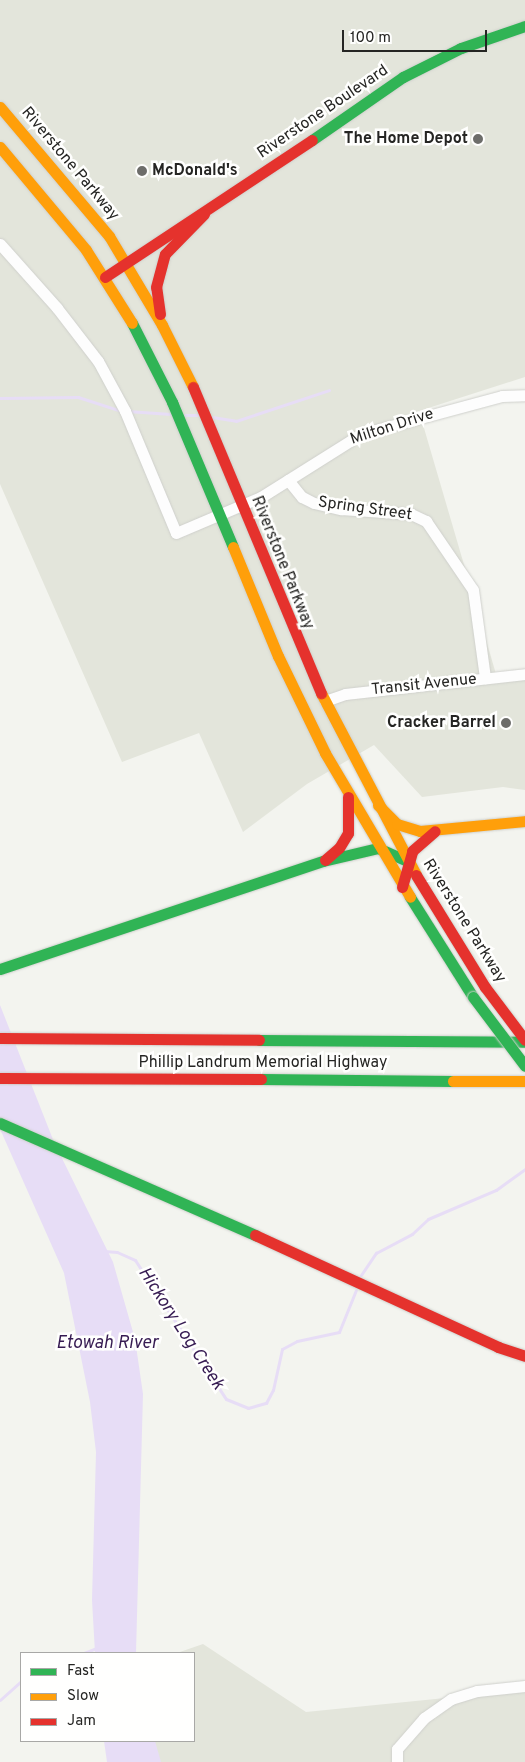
<!DOCTYPE html>
<style>
body{margin:0}
#map{position:relative;width:525px;height:1762px;overflow:hidden;background:#f3f4ef;font-family:Overpass,sans-serif}
div>[style]{position:absolute}
.built>*{inset:0;background:#e3e5db}
.water>*{inset:0;background:#e7ddf6}
.stream>*{height:3px;margin:-1.5px;padding:0 1.5px;transform-origin:1.5px;border-radius:1.5px;background:#e7ddf6}
.roads{filter:drop-shadow(0 0 1px #cfd0cc) drop-shadow(0 0 1px #cfd0cc)}
.street>*{height:11px;margin:-5.5px;padding:0 5.5px;transform-origin:5.5px;border-radius:5.5px;background:#fdfdfd}
.fast>*{height:11px;margin:-5.5px;padding:0 5.5px;transform-origin:5.5px;border-radius:5.5px;background:#30b455}
.slow>*{height:11px;margin:-5.5px;padding:0 5.5px;transform-origin:5.5px;border-radius:5.5px;background:#ff9f0a}
.jam>*{height:11px;margin:-5.5px;padding:0 5.5px;transform-origin:5.5px;border-radius:5.5px;background:#e5322d}
.bridges{filter:drop-shadow(0 0 1px #cfd0cc) drop-shadow(0 0 1px #cfd0cc)}
.fast-bridge>*{height:11px;margin:-5.5px;padding:0 5.5px;transform-origin:5.5px;border-radius:5.5px;background:#30b455}
.dots>*{width:14px;height:14px;translate:-50% -50%;box-sizing:border-box;border:2px solid #fffffe;border-radius:50%}
span{translate:-50% -50%;white-space:nowrap;text-align:center;line-height:1.15;-webkit-text-stroke:5px #fffffe;paint-order:stroke}
.street-label{font-size:16px;color:#252523}
.poi-label{font-size:16px;color:#252523;font-weight:700}
.right{translate:-100% -50%;text-align:right}
.left{translate:0 -50%;text-align:left}
.water-label{font-size:18px;color:#361b52;font-style:italic}
.legend{position:absolute;left:20px;top:1652px;width:175px;height:90px;box-sizing:border-box;background:#fffffe;border:1px solid #a8a8a6;margin:0;padding:6px 9px;list-style:none;font-size:15px;color:#252523}
.legend li{display:flex;align-items:center;gap:10px;height:25px}
.legend b{width:25px;border:1px solid #a8a8a6}
.scale{position:absolute;left:342px;top:30px;width:145px;height:22px;box-sizing:border-box;border:2px solid #252523;border-top:0;padding-left:6px;font-size:15px;line-height:18px;white-space:nowrap;color:#252523;-webkit-text-stroke:4px #fffffe;paint-order:stroke}
</style>
<div id="map">
<div class="built">
<i style="clip-path:polygon(0 0,525px 0,525px 377px,419px 411px,496px 674px,525px 672px,525px 790px,503px 787px,422px 797px,374px 745px,307px 784px,243px 832px,199px 733px,122px 762px,0 484px)"></i>
<i style="clip-path:polygon(203px 1644px,306px 1712px,525px 1690px,525px 1762px,149px 1762px,144px 1741px,194px 1741px,194px 1653px,177px 1653px)"></i>
</div>
<div class="water">
<i style="clip-path:polygon(0 1005px,54px 1142px,113px 1262px,135px 1339px,143px 1394px,136px 1653px,95px 1653px,92px 1600px,96px 1452px,90px 1402px,64px 1273px,0 1129px)"></i>
<i style="clip-path:polygon(104px 1741px,155px 1741px,161px 1762px,107px 1762px)"></i>
</div>
<div class="stream">
<i style="left:0;top:398px;width:78px;rotate:-0.7deg"></i>
<i style="left:78px;top:397px;width:45px;rotate:18deg"></i>
<i style="left:127px;top:411px;width:44px;rotate:3.9deg"></i>
<i style="left:185px;top:415px;width:13px"></i>
<i style="left:212px;top:417px;width:24px;rotate:9deg"></i>
<i style="left:236px;top:421px;width:98px;rotate:-18.4deg"></i>
<i style="left:104px;top:1251px;width:13px;rotate:4deg"></i>
<i style="left:117px;top:1252px;width:20px;rotate:24deg"></i>
<i style="left:135px;top:1260px;width:166px;rotate:56.8deg"></i>
<i style="left:226px;top:1399px;width:24px;rotate:22deg"></i>
<i style="left:248px;top:1408px;width:19px;rotate:-16deg"></i>
<i style="left:266px;top:1403px;width:15px;rotate:-62deg"></i>
<i style="left:273px;top:1390px;width:42px;rotate:-77.6deg"></i>
<i style="left:282px;top:1349px;width:17px;rotate:-28deg"></i>
<i style="left:297px;top:1341px;width:43px;rotate:-12.1deg"></i>
<i style="left:339px;top:1332px;width:45px;rotate:-68deg"></i>
<i style="left:361px;top:1275px;width:27px;rotate:-56deg"></i>
<i style="left:376px;top:1253px;width:41px;rotate:-27.8deg"></i>
<i style="left:412px;top:1234px;width:22px;rotate:-43deg"></i>
<i style="left:428px;top:1219px;width:74px;rotate:-23.1deg"></i>
<i style="left:496px;top:1190px;width:36px;rotate:-36deg"></i>
<i style="left:84px;top:1653px;width:11px;rotate:-22deg"></i>
<i style="left:0;top:1700px;width:28px;rotate:-42deg"></i>
</div>
<div class="roads">
<div class="street">
<i style="left:0;top:244px;width:86px;rotate:48.3deg"></i>
<i style="left:57px;top:308px;width:67px;rotate:52.3deg"></i>
<i style="left:98px;top:361px;width:57px;rotate:61.6deg"></i>
<i style="left:125px;top:411px;width:132px;rotate:67.3deg"></i>
<i style="left:176px;top:533px;width:92px;rotate:-23deg"></i>
<i style="left:261px;top:497px;width:118px;rotate:-32.2deg"></i>
<i style="left:361px;top:434px;width:146px;rotate:-15.1deg"></i>
<i style="left:502px;top:396px;width:23px;rotate:-2deg"></i>
<i style="left:288px;top:480px;width:22px;rotate:51deg"></i>
<i style="left:302px;top:497px;width:13px;rotate:27deg"></i>
<i style="left:314px;top:503px;width:28px;rotate:13deg"></i>
<i style="left:341px;top:509px;width:70px;rotate:4.1deg"></i>
<i style="left:411px;top:514px;width:17px;rotate:25deg"></i>
<i style="left:426px;top:521px;width:83px;rotate:55.7deg"></i>
<i style="left:473px;top:590px;width:89px;rotate:82.2deg"></i>
<i style="left:325px;top:701px;width:21px;rotate:-19deg"></i>
<i style="left:345px;top:694px;width:181px;rotate:-6.3deg"></i>
<i style="left:397px;top:1762px;width:13px;rotate:-90deg"></i>
<i style="left:397px;top:1749px;width:41px;rotate:-48.9deg"></i>
<i style="left:424px;top:1718px;width:33px;rotate:-35deg"></i>
<i style="left:451px;top:1699px;width:27px;rotate:-17deg"></i>
<i style="left:477px;top:1691px;width:48px;rotate:-5.9deg"></i>
</div>
<div class="fast">
<i style="left:312px;top:140px;width:111px;rotate:-34.7deg"></i>
<i style="left:403px;top:77px;width:65px;rotate:-26.6deg"></i>
<i style="left:461px;top:48px;width:68px;rotate:-19deg"></i>
<i style="left:132px;top:323px;width:89px;rotate:63.1deg"></i>
<i style="left:172px;top:402px;width:157px;rotate:67.2deg"></i>
<i style="left:410px;top:897px;width:118px;rotate:57.8deg"></i>
<i style="left:0;top:969px;width:341px;rotate:-18.5deg"></i>
<i style="left:323px;top:861px;width:57px;rotate:-13.3deg"></i>
<i style="left:378px;top:848px;width:32px;rotate:24deg"></i>
<i style="left:259px;top:1040px;width:266px;rotate:0.4deg"></i>
<i style="left:261px;top:1079px;width:192px;rotate:0.6deg"></i>
<i style="left:0;top:1123px;width:279px;rotate:23.7deg"></i>
</div>
<div class="slow">
<i style="left:0;top:107px;width:169px;rotate:49.8deg"></i>
<i style="left:109px;top:236px;width:104px;rotate:59.2deg"></i>
<i style="left:162px;top:325px;width:69px;rotate:63.4deg"></i>
<i style="left:0;top:147px;width:134px;rotate:50.1deg"></i>
<i style="left:86px;top:250px;width:86px;rotate:57.8deg"></i>
<i style="left:233px;top:547px;width:118px;rotate:67.6deg"></i>
<i style="left:278px;top:656px;width:108px;rotate:64.1deg"></i>
<i style="left:325px;top:753px;width:167px;rotate:59.4deg"></i>
<i style="left:321px;top:693px;width:205px;rotate:62.4deg"></i>
<i style="left:378px;top:805px;width:27px;rotate:45deg"></i>
<i style="left:397px;top:824px;width:24px;rotate:17deg"></i>
<i style="left:420px;top:831px;width:105px;rotate:-5.4deg"></i>
<i style="left:453px;top:1081px;width:72px"></i>
</div>
<div class="jam">
<i style="left:105px;top:277px;width:248px;rotate:-33.5deg"></i>
<i style="left:160px;top:314px;width:27px;rotate:-98deg"></i>
<i style="left:156px;top:287px;width:34px;rotate:-75deg"></i>
<i style="left:165px;top:254px;width:56px;rotate:-45.7deg"></i>
<i style="left:193px;top:387px;width:332px;rotate:67.3deg"></i>
<i style="left:325px;top:860px;width:18px;rotate:-41deg"></i>
<i style="left:339px;top:848px;width:17px;rotate:-59deg"></i>
<i style="left:348px;top:833px;width:36px;rotate:-90deg"></i>
<i style="left:416px;top:875px;width:132px;rotate:58.4deg"></i>
<i style="left:485px;top:987px;width:66px;rotate:53deg"></i>
<i style="left:402px;top:887px;width:37px;rotate:-74deg"></i>
<i style="left:412px;top:851px;width:30px;rotate:-41deg"></i>
<i style="left:0;top:1038px;width:259px;rotate:0.4deg"></i>
<i style="left:0;top:1078px;width:261px;rotate:0.2deg"></i>
<i style="left:255px;top:1235px;width:268px;rotate:24.7deg"></i>
<i style="left:498px;top:1347px;width:28px;rotate:18deg"></i>
</div>
</div>
<div class="bridges">
<div class="fast-bridge">
<i style="left:473px;top:997px;width:86px;rotate:53deg"></i>
</div>
</div>
<div class="dots">
<i style="left:478px;top:139px;background:#6d6d6a"></i>
<i style="left:142px;top:171px;background:#6d6d6a"></i>
<i style="left:506px;top:723px;background:#6d6d6a"></i>
</div>
<div class="street-label">
<span style="left:323px;top:112px;rotate:-34deg">Riverstone Boulevard</span>
<span style="left:70px;top:164px;rotate:50deg">Riverstone Parkway</span>
<span style="left:392px;top:427px;rotate:-18deg">Milton Drive</span>
<span style="left:365px;top:509px;rotate:8deg">Spring Street</span>
<span style="left:282px;top:563px;rotate:68deg">Riverstone Parkway</span>
<span style="left:424px;top:685px;rotate:-6deg">Transit Avenue</span>
<span style="left:464px;top:921px;rotate:58deg">Riverstone Parkway</span>
<span style="left:263px;top:1063px">Phillip Landrum Memorial Highway</span>
</div>
<div class="poi-label">
<span class="right" style="left:468px;top:139px">The Home Depot</span>
<span class="left" style="left:152px;top:171px">McDonald's</span>
<span class="right" style="left:496px;top:723px">Cracker Barrel</span>
</div>
<div class="water-label">
<span style="left:180px;top:1329px;rotate:57deg">Hickory Log Creek</span>
<span style="left:107px;top:1344px">Etowah River</span>
</div>
<ul class="legend">
<li><b style="height:6px;background:#30b455"></b>Fast</li>
<li><b style="height:6px;background:#ff9f0a"></b>Slow</li>
<li><b style="height:6px;background:#e5322d"></b>Jam</li>
</ul>
<div class="scale">100 m</div>
</div>
